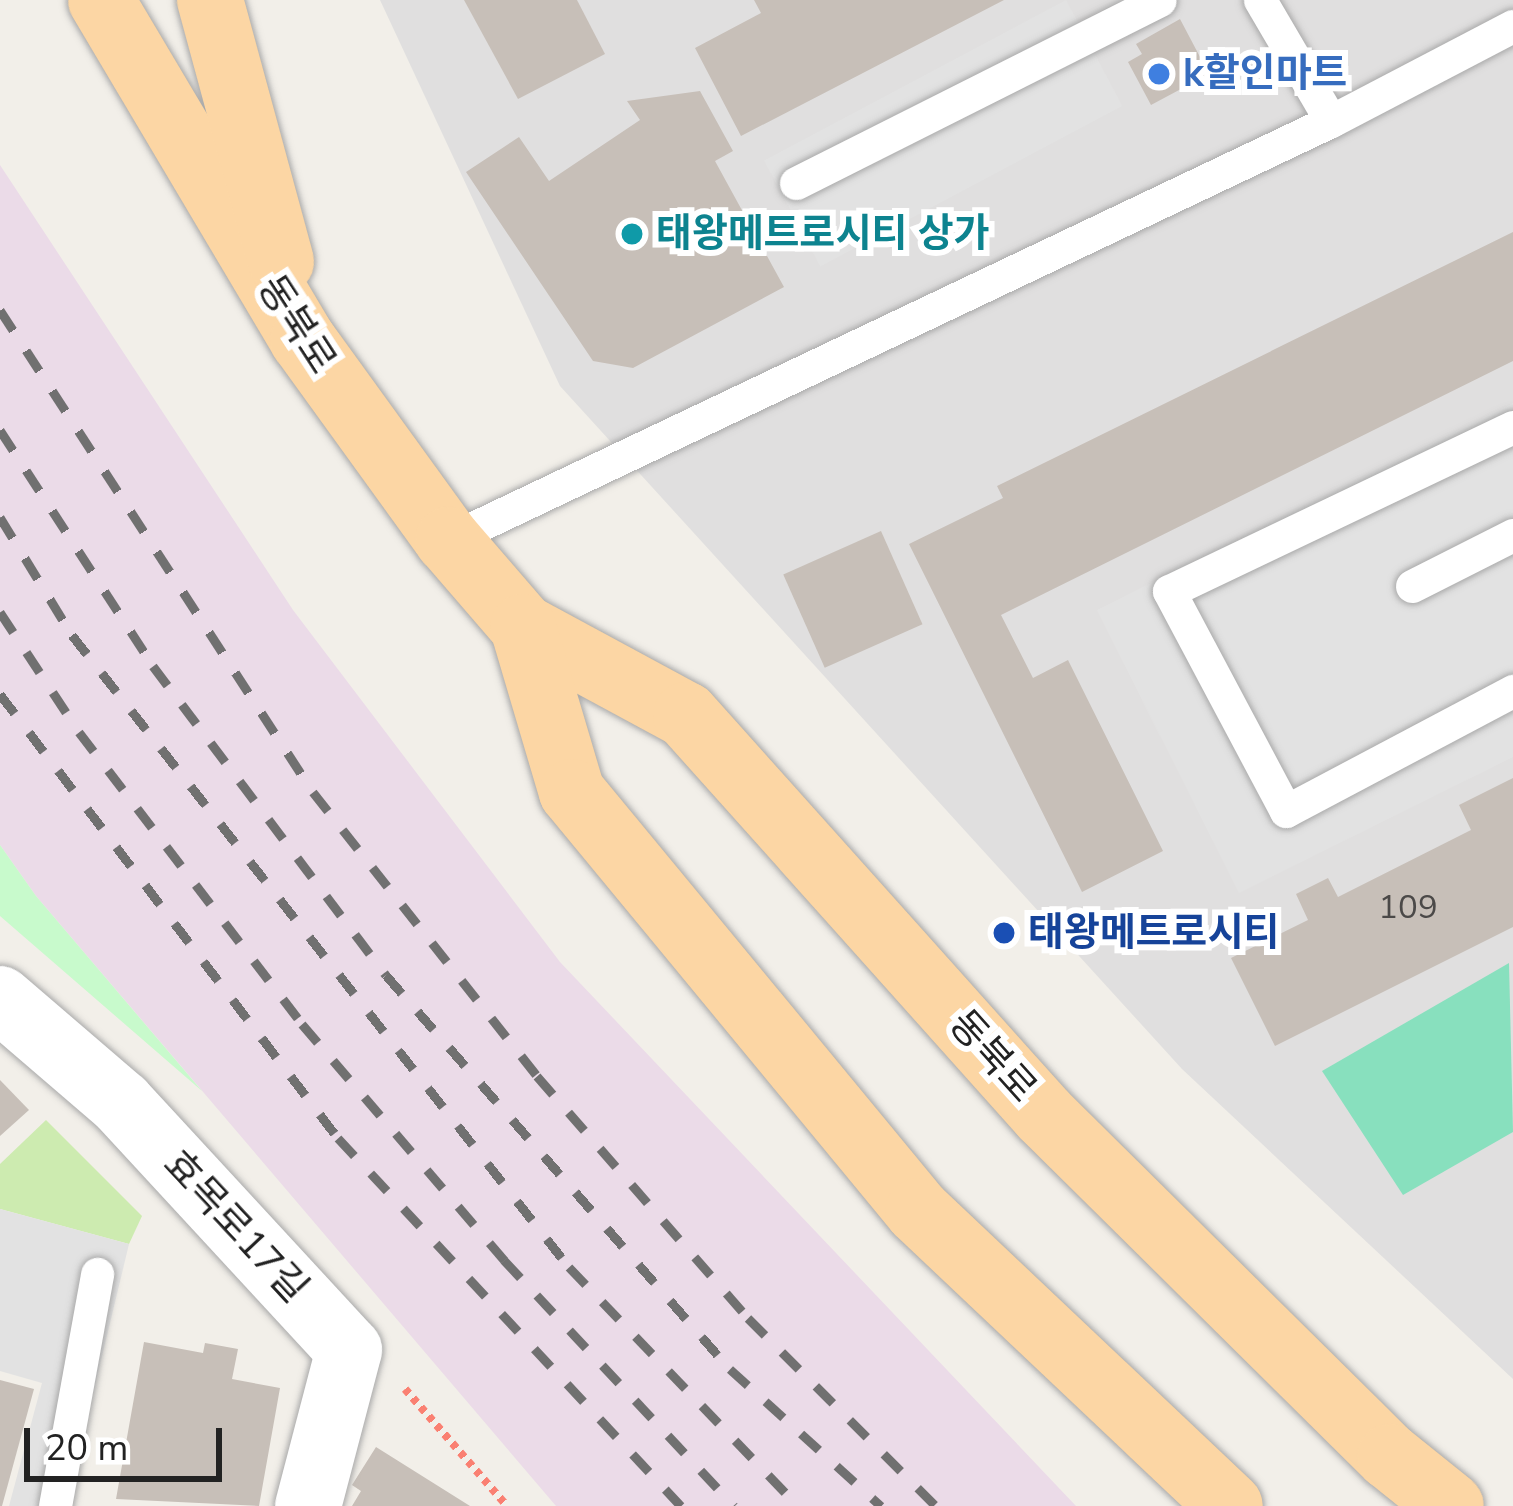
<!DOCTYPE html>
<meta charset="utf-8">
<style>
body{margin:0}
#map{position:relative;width:1513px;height:1506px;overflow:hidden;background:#f2efe9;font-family:"Nunito Sans","Noto Sans KR",sans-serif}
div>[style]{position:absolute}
.residential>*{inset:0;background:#e0dfdf}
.industrial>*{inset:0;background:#ebdbe8}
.grass>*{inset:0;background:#cdebb0}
.park>*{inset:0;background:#c8facc}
.pitch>*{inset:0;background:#88e0be}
.parking>*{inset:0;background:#e2e2e2;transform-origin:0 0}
.building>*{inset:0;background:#c7bfb8;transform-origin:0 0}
.path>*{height:8px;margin-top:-4px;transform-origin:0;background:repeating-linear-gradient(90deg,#fa8072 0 6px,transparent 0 12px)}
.roads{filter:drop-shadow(0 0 3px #a9a9a9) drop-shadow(0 0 3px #a9a9a9)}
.service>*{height:33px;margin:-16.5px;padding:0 16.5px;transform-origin:16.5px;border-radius:16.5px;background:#fff}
.minor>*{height:66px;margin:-33px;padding:0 33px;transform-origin:33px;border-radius:33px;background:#fff}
.primary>*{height:66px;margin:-33px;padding:0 33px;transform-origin:33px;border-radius:33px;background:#fcd6a4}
.rail>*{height:9px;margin-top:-4.5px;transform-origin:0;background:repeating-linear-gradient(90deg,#707070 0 24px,transparent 0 48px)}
.dots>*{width:33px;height:33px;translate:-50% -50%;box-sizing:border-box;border:6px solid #fff;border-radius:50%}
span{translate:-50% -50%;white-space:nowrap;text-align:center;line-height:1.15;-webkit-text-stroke:12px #fff;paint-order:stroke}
.number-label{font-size:33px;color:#4b4948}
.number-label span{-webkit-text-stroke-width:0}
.shop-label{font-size:39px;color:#366cbe;font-weight:700}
.left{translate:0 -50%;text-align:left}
.culture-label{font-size:39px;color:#0d838f;font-weight:700}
.street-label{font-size:39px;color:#222}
.transit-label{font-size:39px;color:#164399;font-weight:700}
.scale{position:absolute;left:24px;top:1428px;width:198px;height:54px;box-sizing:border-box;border:6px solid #222;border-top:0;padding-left:15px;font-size:36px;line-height:42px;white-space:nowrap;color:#222;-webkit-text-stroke:9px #fff;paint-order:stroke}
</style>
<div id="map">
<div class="residential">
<i style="clip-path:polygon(380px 0,1513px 0,1513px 1379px,1182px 1069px,560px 386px)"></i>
</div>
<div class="industrial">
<i style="clip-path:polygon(0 165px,293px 610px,560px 962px,1076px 1506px,556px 1506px,36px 896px,0 845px)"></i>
</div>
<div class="grass">
<i style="clip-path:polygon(46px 1120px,142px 1216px,129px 1244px,0 1209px,0 1164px)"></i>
</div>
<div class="park">
<i style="clip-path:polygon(0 845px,36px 896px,202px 1091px,0 916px)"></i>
</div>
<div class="pitch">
<i style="clip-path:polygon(1509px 963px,1513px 1132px,1403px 1195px,1322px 1071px)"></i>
</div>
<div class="parking">
<i style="left:1066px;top:0;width:120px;height:342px;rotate:62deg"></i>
<i style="clip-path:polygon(1513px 403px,1513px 757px,1239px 893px,1097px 610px)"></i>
<i style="clip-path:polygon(0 1209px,129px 1244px,66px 1506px,9px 1506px,42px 1383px,0 1371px)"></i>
</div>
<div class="building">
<i style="clip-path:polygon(464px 0,577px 0,605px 54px,518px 99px)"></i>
<i style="clip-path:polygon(754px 0,1004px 0,741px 136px,695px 48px,761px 13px)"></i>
<i style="clip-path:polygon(1180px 19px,1209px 74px,1151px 105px,1128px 62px,1142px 54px,1136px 44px)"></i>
<i style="clip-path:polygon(700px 91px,733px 151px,715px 161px,784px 287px,633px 368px,593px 361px,466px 172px,519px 137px,549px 181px,640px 120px,627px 101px)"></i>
<i style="clip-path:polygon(1513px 232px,1513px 361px,1001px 615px,1033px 678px,1068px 660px,1163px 851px,1082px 892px,909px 544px,1003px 498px,997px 486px)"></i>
<i style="left:881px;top:531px;width:102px;height:107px;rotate:66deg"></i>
<i style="clip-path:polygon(1513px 778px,1513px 927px,1275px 1046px,1231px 958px,1308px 920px,1296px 894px,1328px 878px,1338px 897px,1471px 830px,1459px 805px)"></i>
<i style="clip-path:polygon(0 1080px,29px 1110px,0 1136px)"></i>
<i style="clip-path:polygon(144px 1342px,203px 1353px,205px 1343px,238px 1349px,232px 1379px,280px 1388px,259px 1506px,116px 1499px)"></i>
<i style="clip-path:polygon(0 1380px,34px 1389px,2px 1506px,0 1506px)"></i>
<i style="clip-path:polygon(376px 1447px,470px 1506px,352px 1506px,361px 1491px,352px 1485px)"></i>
</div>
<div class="path">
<i style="left:405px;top:1389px;width:155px;rotate:48.9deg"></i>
</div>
<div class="roads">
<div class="service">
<i style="left:1260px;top:0;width:140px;rotate:59.6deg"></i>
<i style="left:796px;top:183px;width:407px;rotate:-26.7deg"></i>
<i style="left:1513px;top:427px;width:381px;rotate:154.5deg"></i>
<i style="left:1169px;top:591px;width:249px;rotate:62deg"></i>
<i style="left:1286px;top:811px;width:257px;rotate:-27.9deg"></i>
<i style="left:448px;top:540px;width:977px;rotate:-25.39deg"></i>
<i style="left:1331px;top:121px;width:205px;rotate:-27.6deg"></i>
<i style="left:1412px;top:586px;width:113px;rotate:-26.8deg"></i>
<i style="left:55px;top:1506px;width:236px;rotate:-79.7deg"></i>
</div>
<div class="minor">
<i style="left:0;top:999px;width:160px;rotate:40.7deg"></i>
<i style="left:121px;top:1103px;width:336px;rotate:47.3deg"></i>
<i style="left:349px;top:1350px;width:161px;rotate:104.7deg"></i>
</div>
<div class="primary">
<i style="left:101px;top:0;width:395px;rotate:59.3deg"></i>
<i style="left:303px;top:340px;width:247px;rotate:54.1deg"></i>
<i style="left:448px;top:540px;width:115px;rotate:49.2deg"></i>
<i style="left:523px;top:627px;width:185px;rotate:28.4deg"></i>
<i style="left:686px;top:715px;width:537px;rotate:48.17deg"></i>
<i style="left:1044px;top:1115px;width:486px;rotate:44.7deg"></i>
<i style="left:1390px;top:1457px;width:78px;rotate:38.8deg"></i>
<i style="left:210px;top:0;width:271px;rotate:74.8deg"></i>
<i style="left:523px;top:627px;width:172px;rotate:73.5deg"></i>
<i style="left:572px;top:792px;width:543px;rotate:50.45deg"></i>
<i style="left:918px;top:1211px;width:429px;rotate:43.4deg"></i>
</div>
</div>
<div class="rail">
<i style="left:0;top:310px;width:575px;rotate:57deg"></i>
<i style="left:313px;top:792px;width:362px;rotate:51.7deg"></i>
<i style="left:537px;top:1076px;width:321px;rotate:48.9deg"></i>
<i style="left:748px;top:1318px;width:266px;rotate:45deg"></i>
<i style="left:0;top:430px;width:281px;rotate:57deg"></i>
<i style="left:153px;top:666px;width:387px;rotate:53deg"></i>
<i style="left:386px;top:975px;width:523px;rotate:48.88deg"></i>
<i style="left:730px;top:1369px;width:204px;rotate:42.2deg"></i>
<i style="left:0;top:517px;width:138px;rotate:58.6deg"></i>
<i style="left:72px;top:635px;width:804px;rotate:51.82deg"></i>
<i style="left:569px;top:1267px;width:331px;rotate:46.2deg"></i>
<i style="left:0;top:612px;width:144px;rotate:56.6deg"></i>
<i style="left:79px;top:732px;width:367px;rotate:52.6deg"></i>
<i style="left:302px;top:1024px;width:311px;rotate:49.4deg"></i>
<i style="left:504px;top:1260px;width:337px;rotate:46.9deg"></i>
<i style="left:0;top:694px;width:558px;rotate:52.72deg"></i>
<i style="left:338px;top:1138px;width:503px;rotate:47.01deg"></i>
</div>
<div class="dots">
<i style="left:1159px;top:74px;background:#3f7fe0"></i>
<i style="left:632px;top:234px;background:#0f9aa8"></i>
<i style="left:1004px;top:933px;background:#1a4fb4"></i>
</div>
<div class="number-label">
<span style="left:1408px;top:908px">109</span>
</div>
<div class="shop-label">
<span class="left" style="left:1183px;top:74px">k할인마트</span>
</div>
<div class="culture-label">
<span class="left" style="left:656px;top:234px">태왕메트로시티 상가</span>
</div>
<div class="street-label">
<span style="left:296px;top:325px;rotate:57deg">동북로</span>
<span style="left:992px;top:1057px;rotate:48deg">동북로</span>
<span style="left:235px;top:1227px;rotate:47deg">효목로17길</span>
</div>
<div class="transit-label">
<span class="left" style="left:1028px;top:933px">태왕메트로시티</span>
</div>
<div class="scale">20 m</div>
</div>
